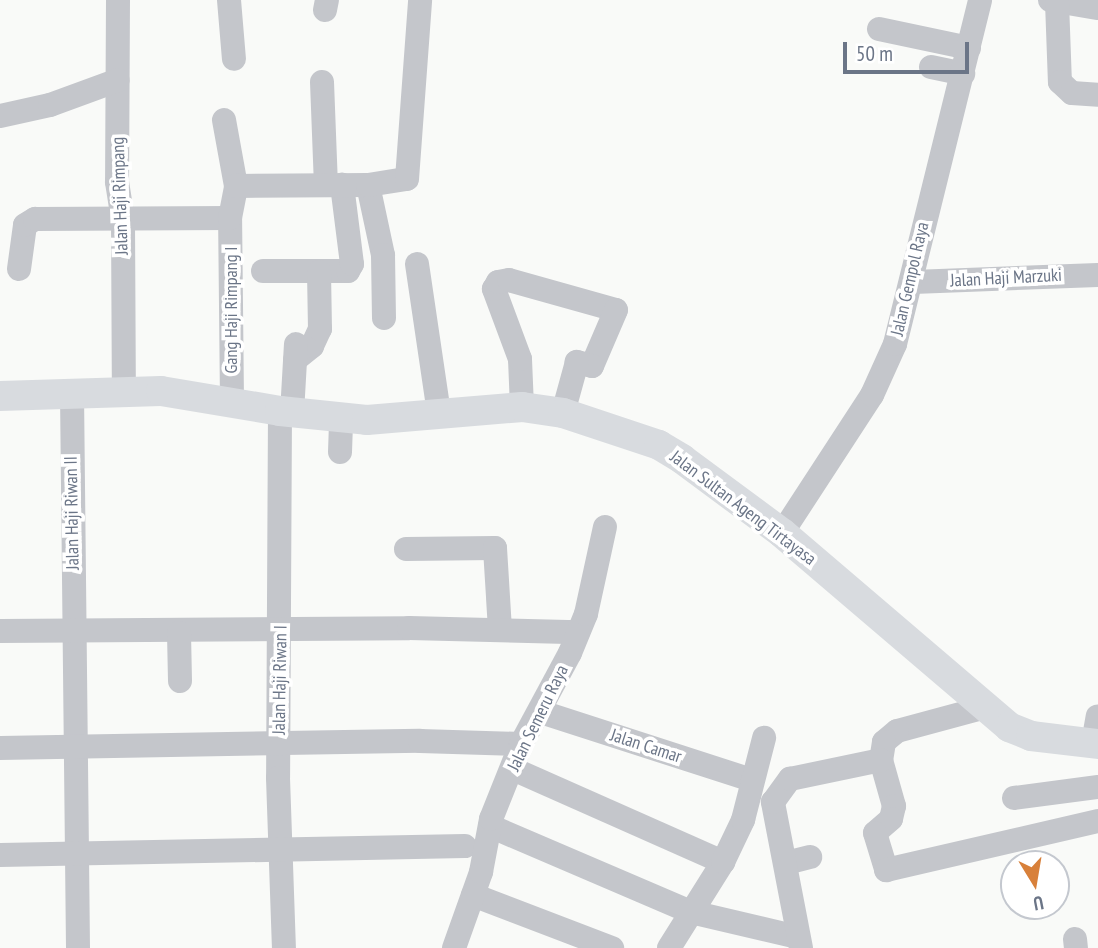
<!DOCTYPE html>
<style>
body{margin:0}
#map{position:relative;width:1098px;height:948px;overflow:hidden;background:#f9faf8;font-family:"PT Sans Narrow",sans-serif}
div>[style]{position:absolute}
.minor>*{height:24px;margin:-12px;padding:0 12px;transform-origin:12px;border-radius:12px;background:#c4c6cb}
.major>*{height:30px;margin:-15px;padding:0 15px;transform-origin:15px;border-radius:15px;background:#d8dbdf}
span{translate:-50% -50%;white-space:nowrap;text-align:center;line-height:1.15;-webkit-text-stroke:7px #fff;paint-order:stroke}
.street-label{font-size:18px;color:#6b7587}
.north{position:absolute;left:1000px;top:850px;width:70px;height:70px;box-sizing:border-box;background:#fff;border:2px solid #c4c8cf;border-radius:50%;rotate:169deg;font-size:19px;font-weight:700;line-height:28px;text-align:center;color:#6b7587}
.north::after{content:'';display:block;margin:auto;width:24px;height:32px;background:#d8803a;clip-path:polygon(50% 0,100% 100%,50% 72%,0 100%)}
.scale{position:absolute;left:843px;top:42px;width:126px;height:32px;box-sizing:border-box;border:4px solid #6b7587;border-top:0;padding-left:9px;font-size:21px;line-height:24px;white-space:nowrap;color:#6b7587;-webkit-text-stroke:5px #fff;paint-order:stroke}
</style>
<div id="map">
<div class="minor">
<i style="left:118px;top:0;width:182px;rotate:90.3deg"></i>
<i style="left:117px;top:182px;width:39px;rotate:81deg"></i>
<i style="left:123px;top:221px;width:170px;rotate:89.7deg"></i>
<i style="left:229px;top:0;width:59px;rotate:85.2deg"></i>
<i style="left:1050px;top:0;width:49px;rotate:9.5deg"></i>
<i style="left:1057px;top:2px;width:80px;rotate:87.9deg"></i>
<i style="left:1060px;top:82px;width:16px;rotate:43deg"></i>
<i style="left:1072px;top:93px;width:26px;rotate:4deg"></i>
<i style="left:325px;top:10px;width:10px;rotate:-79deg"></i>
<i style="left:879px;top:29px;width:92px;rotate:11.9deg"></i>
<i style="left:931px;top:67px;width:33px;rotate:12deg"></i>
<i style="left:322px;top:82px;width:103px;rotate:87.8deg"></i>
<i style="left:0;top:116px;width:51px;rotate:-12.4deg"></i>
<i style="left:50px;top:105px;width:72px;rotate:-20.2deg"></i>
<i style="left:224px;top:120px;width:67px;rotate:79.7deg"></i>
<i style="left:368px;top:185px;width:72px;rotate:77.9deg"></i>
<i style="left:383px;top:255px;width:63px;rotate:89.1deg"></i>
<i style="left:417px;top:264px;width:151px;rotate:81.6deg"></i>
<i style="left:19px;top:269px;width:44px;rotate:-82.2deg"></i>
<i style="left:25px;top:225px;width:12px;rotate:-31deg"></i>
<i style="left:35px;top:219px;width:195px;rotate:-0.3deg"></i>
<i style="left:263px;top:271px;width:85px"></i>
<i style="left:348px;top:271px;width:8px;rotate:-60deg"></i>
<i style="left:352px;top:264px;width:80px;rotate:-97.2deg"></i>
<i style="left:913px;top:282px;width:185px;rotate:-2.2deg"></i>
<i style="left:295px;top:360px;width:22px;rotate:-39deg"></i>
<i style="left:312px;top:346px;width:19px;rotate:-65deg"></i>
<i style="left:320px;top:329px;width:57px;rotate:-91deg"></i>
<i style="left:72px;top:393px;width:555px;rotate:89.38deg"></i>
<i style="left:232px;top:401px;width:183px;rotate:-90.6deg"></i>
<i style="left:230px;top:218px;width:33px;rotate:-79deg"></i>
<i style="left:236px;top:186px;width:132px;rotate:-0.4deg"></i>
<i style="left:368px;top:185px;width:39px;rotate:-9deg"></i>
<i style="left:407px;top:179px;width:179px;rotate:-85.8deg"></i>
<i style="left:522px;top:407px;width:48px;rotate:-92.4deg"></i>
<i style="left:520px;top:359px;width:75px;rotate:-110.4deg"></i>
<i style="left:494px;top:289px;width:8px;rotate:-60deg"></i>
<i style="left:498px;top:282px;width:11px;rotate:-10deg"></i>
<i style="left:509px;top:280px;width:111px;rotate:15.7deg"></i>
<i style="left:616px;top:310px;width:61px;rotate:113.2deg"></i>
<i style="left:592px;top:366px;width:16px;rotate:-165deg"></i>
<i style="left:577px;top:362px;width:53px;rotate:105.4deg"></i>
<i style="left:280px;top:411px;width:367px;rotate:90.3deg"></i>
<i style="left:278px;top:778px;width:170px;rotate:88deg"></i>
<i style="left:292px;top:413px;width:69px;rotate:-86.7deg"></i>
<i style="left:340px;top:452px;width:34px;rotate:-88deg"></i>
<i style="left:782px;top:533px;width:165px;rotate:-56.9deg"></i>
<i style="left:872px;top:395px;width:56px;rotate:-65.7deg"></i>
<i style="left:895px;top:344px;width:354px;rotate:-76.1deg"></i>
<i style="left:406px;top:549px;width:89px;rotate:-0.6deg"></i>
<i style="left:495px;top:548px;width:82px;rotate:86.5deg"></i>
<i style="left:0;top:631px;width:409px;rotate:-0.4deg"></i>
<i style="left:409px;top:628px;width:169px;rotate:1.4deg"></i>
<i style="left:179px;top:633px;width:48px;rotate:88.8deg"></i>
<i style="left:986px;top:707px;width:92px;rotate:164.9deg"></i>
<i style="left:897px;top:731px;width:17px;rotate:140deg"></i>
<i style="left:884px;top:742px;width:18px;rotate:99deg"></i>
<i style="left:881px;top:760px;width:48px;rotate:74.2deg"></i>
<i style="left:894px;top:806px;width:13px;rotate:103deg"></i>
<i style="left:891px;top:819px;width:21px;rotate:139deg"></i>
<i style="left:875px;top:833px;width:39px;rotate:73deg"></i>
<i style="left:886px;top:870px;width:218px;rotate:-13deg"></i>
<i style="left:541px;top:712px;width:221px;rotate:17.9deg"></i>
<i style="left:1093px;top:743px;width:27px;rotate:-80deg"></i>
<i style="left:0;top:748px;width:420px;rotate:-1deg"></i>
<i style="left:420px;top:741px;width:101px;rotate:1.7deg"></i>
<i style="left:513px;top:769px;width:230px;rotate:23.9deg"></i>
<i style="left:1014px;top:798px;width:85px;rotate:-7.5deg"></i>
<i style="left:490px;top:826px;width:219px;rotate:23.2deg"></i>
<i style="left:691px;top:912px;width:110px;rotate:13.2deg"></i>
<i style="left:0;top:855px;width:465px;rotate:-1.1deg"></i>
<i style="left:786px;top:863px;width:25px;rotate:-14deg"></i>
<i style="left:473px;top:895px;width:149px;rotate:20.9deg"></i>
<i style="left:1075px;top:939px;width:9px;rotate:84deg"></i>
<i style="left:454px;top:948px;width:81px;rotate:-70.4deg"></i>
<i style="left:481px;top:872px;width:54px;rotate:-79.3deg"></i>
<i style="left:491px;top:819px;width:81px;rotate:-68.2deg"></i>
<i style="left:521px;top:744px;width:103px;rotate:-61.7deg"></i>
<i style="left:570px;top:653px;width:42px;rotate:-67.7deg"></i>
<i style="left:586px;top:614px;width:89px;rotate:-77.7deg"></i>
<i style="left:669px;top:948px;width:102px;rotate:-57.9deg"></i>
<i style="left:723px;top:862px;width:47px;rotate:-64.5deg"></i>
<i style="left:743px;top:820px;width:85px;rotate:-75.6deg"></i>
<i style="left:801px;top:948px;width:149px;rotate:-100.9deg"></i>
<i style="left:773px;top:802px;width:29px;rotate:-54deg"></i>
<i style="left:790px;top:779px;width:93px;rotate:-11.8deg"></i>
</div>
<div class="major">
<i style="left:0;top:396px;width:161px;rotate:-1.8deg"></i>
<i style="left:161px;top:391px;width:121px;rotate:9.5deg"></i>
<i style="left:280px;top:411px;width:87px;rotate:5.9deg"></i>
<i style="left:367px;top:420px;width:156px;rotate:-4.8deg"></i>
<i style="left:522px;top:407px;width:41px;rotate:8.3deg"></i>
<i style="left:563px;top:413px;width:101px;rotate:18.4deg"></i>
<i style="left:659px;top:445px;width:27px;rotate:31deg"></i>
<i style="left:682px;top:459px;width:124px;rotate:36.5deg"></i>
<i style="left:782px;top:533px;width:299px;rotate:40.5deg"></i>
<i style="left:1009px;top:727px;width:24px;rotate:22deg"></i>
<i style="left:1031px;top:736px;width:67px;rotate:6.8deg"></i>
</div>
<div class="street-label">
<span style="left:120px;top:196px;rotate:-92deg">Jalan Haji Rimpang</span>
<span style="left:1006px;top:278px;rotate:-3deg">Jalan Haji Marzuki</span>
<span style="left:910px;top:279px;rotate:-77deg">Jalan Gempol Raya</span>
<span style="left:231px;top:310px;rotate:-90deg">Gang Haji Rimpang I</span>
<span style="left:743px;top:508px;rotate:37deg">Jalan Sultan Ageng Tirtayasa</span>
<span style="left:72px;top:513px;rotate:-91deg">Jalan Haji Riwan II</span>
<span style="left:280px;top:680px;rotate:-89deg">Jalan Haji Riwan I</span>
<span style="left:538px;top:718px;rotate:-64deg">Jalan Semeru Raya</span>
<span style="left:646px;top:746px;rotate:18deg">Jalan Camar</span>
</div>
<div class="north">U</div>
<div class="scale">50 m</div>
</div>
